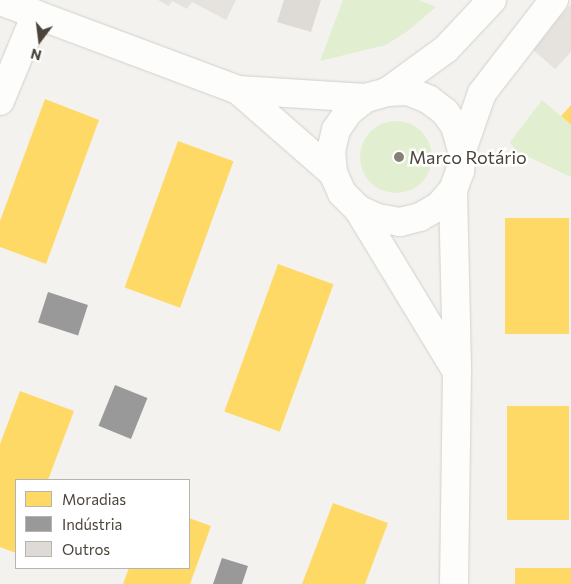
<!DOCTYPE html>
<meta charset="utf-8">
<style>
body{margin:0}
#map{position:relative;width:571px;height:584px;overflow:hidden;background:#f4f2ee;font-family:Commissioner,sans-serif}
div>[style]{position:absolute}
.green>*{inset:0;background:#e1eecf}
.round{border-radius:50%}
.parking>*{inset:0;background:#e6e3df}
.homes>*{inset:0;background:#ffd966;transform-origin:0 0}
.industry>*{inset:0;background:#999;transform-origin:0 0}
.building>*{inset:0;background:#dedbd6}
.roads{filter:drop-shadow(0 0 1px #d2d0cb) drop-shadow(0 0 1px #d2d0cb)}
.minor>*{height:28px;margin:-14px;padding:0 14px;transform-origin:14px;border-radius:14px;background:#fdfdfc}
.tertiary>*{height:28px;margin:-14px;padding:0 14px;transform-origin:14px;border-radius:14px;background:#fdfdfc}
.dots>*{width:14px;height:14px;translate:-50% -50%;box-sizing:border-box;border:2px solid #fff;border-radius:50%}
span{translate:-50% -50%;white-space:nowrap;text-align:center;line-height:1.15;-webkit-text-stroke:5px #fff;paint-order:stroke}
.poi-label{font-size:18px;color:#4b4439}
.left{translate:0 -50%;text-align:left}
.legend{position:absolute;left:15px;top:479px;width:175px;height:90px;box-sizing:border-box;background:#fff;border:1px solid #b7b4b0;margin:0;padding:6px 9px;list-style:none;font-size:15px;color:#4b4439}
.legend li{display:flex;align-items:center;gap:10px;height:25px}
.legend b{width:25px;border:1px solid #b7b4b0}
.north{position:absolute;left:15px;top:15px;width:50px;height:50px;-webkit-text-stroke:4px #fff;paint-order:stroke;rotate:195deg;font-size:14px;font-weight:700;line-height:20px;text-align:center;color:#4b4439}
.north::after{content:'';display:block;margin:auto;width:18px;height:22px;background:#4b4439;clip-path:polygon(50% 0,100% 100%,50% 72%,0 100%)}
</style>
<div id="map">
<div class="green">
<i style="clip-path:polygon(343px 0,419px 0,436px 7px,443px 0,436px 7px,409px 30px,386px 45px,320px 61px)"></i>
<i style="clip-path:polygon(542px 100px,571px 125px,571px 177px,516px 151px,510px 142px)"></i>
<i class="round" style="left:360px;top:121px;width:72px;height:72px"></i>
</div>
<div class="parking">
<i style="clip-path:polygon(158px 0,236px 0,226px 20px,192px 2px,187px 9px,172px 1px,169px 6px)"></i>
<i style="clip-path:polygon(571px 4px,571px 52px,555px 69px,531px 48px)"></i>
</div>
<div class="homes">
<i style="clip-path:polygon(45px 99px,99px 120px,46px 264px,0 247px,0 221px)"></i>
<i style="clip-path:polygon(571px 105px,571px 125px,561px 116px)"></i>
<i style="left:178px;top:141px;width:59px;height:156px;rotate:20deg"></i>
<i style="left:569px;top:218px;width:116px;height:64px;rotate:90deg"></i>
<i style="left:278px;top:264px;width:59px;height:157px;rotate:20deg"></i>
<i style="clip-path:polygon(20px 391px,74px 411px,48px 480px,16px 480px,16px 553px,0 547px,0 444px)"></i>
<i style="left:507px;top:406px;width:62px;height:114px"></i>
<i style="clip-path:polygon(333px 503px,388px 523px,365px 584px,302px 584px)"></i>
<i style="clip-path:polygon(189px 518px,211px 526px,190px 584px,123px 584px,129px 568px,189px 568px)"></i>
<i style="left:571px;top:568px;width:16px;height:56px;rotate:90deg"></i>
</div>
<div class="industry">
<i style="left:48px;top:292px;width:42px;height:32px;rotate:18deg"></i>
<i style="left:115px;top:385px;width:35px;height:44px;rotate:22deg"></i>
<i style="clip-path:polygon(222px 558px,248px 566px,242px 584px,213px 584px)"></i>
</div>
<div class="building">
<i style="clip-path:polygon(284px 0,321px 0,311px 32px,277px 22px)"></i>
</div>
<div class="roads">
<div class="minor">
<i style="left:0;top:101px;width:94px;rotate:-67.5deg"></i>
<i style="left:453px;top:190px;width:181px;rotate:88.7deg"></i>
<i style="left:457px;top:371px;width:213px;rotate:90.8deg"></i>
<i style="left:358px;top:209px;width:188px;rotate:58.7deg"></i>
</div>
<div class="tertiary">
<i style="left:0;top:1px;width:254px;rotate:20.5deg"></i>
<i style="left:238px;top:90px;width:128px;rotate:3.6deg"></i>
<i style="left:366px;top:98px;width:22px;rotate:-16deg"></i>
<i style="left:387px;top:92px;width:21px;rotate:-3deg"></i>
<i style="left:408px;top:91px;width:22px;rotate:22deg"></i>
<i style="left:428px;top:99px;width:21px;rotate:37deg"></i>
<i style="left:445px;top:112px;width:17px;rotate:54deg"></i>
<i style="left:455px;top:126px;width:25px;rotate:74deg"></i>
<i style="left:462px;top:150px;width:21px;rotate:95deg"></i>
<i style="left:460px;top:171px;width:20px;rotate:110deg"></i>
<i style="left:453px;top:190px;width:21px;rotate:131deg"></i>
<i style="left:439px;top:206px;width:22px;rotate:150deg"></i>
<i style="left:420px;top:217px;width:21px;rotate:166deg"></i>
<i style="left:400px;top:222px;width:23px;rotate:-170deg"></i>
<i style="left:377px;top:218px;width:21px;rotate:-155deg"></i>
<i style="left:358px;top:209px;width:23px;rotate:-135deg"></i>
<i style="left:342px;top:193px;width:22px;rotate:-114deg"></i>
<i style="left:333px;top:173px;width:22px;rotate:-95deg"></i>
<i style="left:331px;top:151px;width:22px;rotate:-77deg"></i>
<i style="left:336px;top:130px;width:22px;rotate:-56deg"></i>
<i style="left:348px;top:112px;width:23px;rotate:-38deg"></i>
<i style="left:238px;top:90px;width:126px;rotate:41.1deg"></i>
<i style="left:387px;top:92px;width:73px;rotate:-36.1deg"></i>
<i style="left:446px;top:49px;width:67px;rotate:-46.8deg"></i>
<i style="left:462px;top:150px;width:60px;rotate:-70.7deg"></i>
<i style="left:482px;top:93px;width:118px;rotate:-52.3deg"></i>
</div>
</div>
<div class="dots">
<i style="left:399px;top:157px;background:#868178"></i>
</div>
<div class="poi-label">
<span class="left" style="left:409px;top:157px">Marco Rotário</span>
</div>
<ul class="legend">
<li><b style="height:14px;background:#ffd966"></b>Moradias</li>
<li><b style="height:14px;background:#999"></b>Indústria</li>
<li><b style="height:14px;background:#dedbd6"></b>Outros</li>
</ul>
<div class="north">N</div>
</div>
